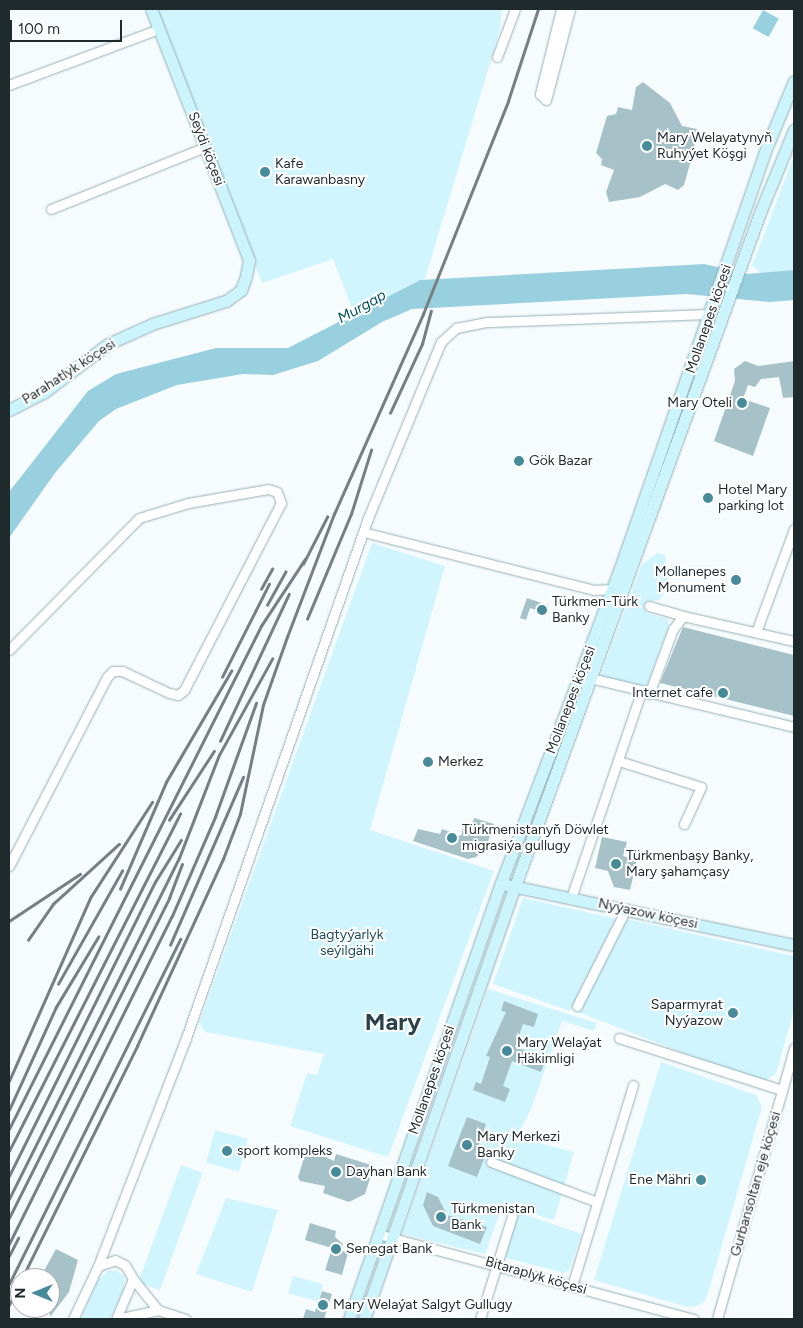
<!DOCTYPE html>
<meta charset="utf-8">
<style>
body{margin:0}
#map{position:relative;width:803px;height:1328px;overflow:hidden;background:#f6fcfd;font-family:Figtree,sans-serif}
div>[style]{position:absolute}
.green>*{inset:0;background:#d1f5fe;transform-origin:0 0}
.water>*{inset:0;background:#99d0df;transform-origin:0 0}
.building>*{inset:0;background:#a7c1c9}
.roads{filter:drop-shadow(0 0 1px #95afb6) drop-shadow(0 0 1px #95afb6)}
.street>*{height:9px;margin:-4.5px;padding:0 4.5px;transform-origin:4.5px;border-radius:4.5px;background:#fff}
.secondary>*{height:11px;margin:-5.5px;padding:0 5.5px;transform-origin:5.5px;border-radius:5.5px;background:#ccf4fd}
.rail>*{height:2.5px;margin:-1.25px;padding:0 1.25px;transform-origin:1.25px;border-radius:1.25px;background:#767f81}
.dots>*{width:14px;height:14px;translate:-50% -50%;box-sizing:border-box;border:2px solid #fff;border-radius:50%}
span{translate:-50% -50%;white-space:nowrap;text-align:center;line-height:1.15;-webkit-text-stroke:4px #fff;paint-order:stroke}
.poi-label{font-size:14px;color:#1f2a2c}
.left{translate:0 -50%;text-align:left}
.right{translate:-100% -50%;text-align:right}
.street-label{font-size:14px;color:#1f2a2c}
.park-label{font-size:14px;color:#1e4e59}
.water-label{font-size:15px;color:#005362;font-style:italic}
.town-label{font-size:24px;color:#2a4147;font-weight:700}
.frame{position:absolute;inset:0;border:10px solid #1f2a2c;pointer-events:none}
.north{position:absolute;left:10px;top:1268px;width:50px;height:50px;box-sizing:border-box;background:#fff;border:1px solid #a5aaab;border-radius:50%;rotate:270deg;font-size:14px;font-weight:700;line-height:20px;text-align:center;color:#1f2a2c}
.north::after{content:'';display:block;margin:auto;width:18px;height:22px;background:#478a9a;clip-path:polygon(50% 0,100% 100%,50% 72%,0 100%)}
.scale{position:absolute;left:10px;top:20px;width:112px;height:22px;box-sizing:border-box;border:2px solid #1f2a2c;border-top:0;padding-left:6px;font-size:15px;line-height:18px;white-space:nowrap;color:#1f2a2c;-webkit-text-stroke:4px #fff;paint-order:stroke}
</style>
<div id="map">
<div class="green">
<i style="clip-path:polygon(157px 9px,502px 9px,500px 30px,425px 279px,414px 282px,355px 316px,333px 259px,262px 283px)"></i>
<i style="clip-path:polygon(794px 156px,794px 270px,764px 275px,752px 266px)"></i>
<i style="clip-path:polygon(372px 543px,445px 566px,370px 830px,494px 871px,388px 1157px,290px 1126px,307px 1073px,317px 1075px,324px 1054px,205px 1032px,199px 1023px)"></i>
<i style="clip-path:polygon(658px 553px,665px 555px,669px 585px,660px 600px,648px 601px,645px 606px,647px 613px,668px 619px,669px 625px,647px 685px,643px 688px,600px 677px,642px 564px)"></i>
<i style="clip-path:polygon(523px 898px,617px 919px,570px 1011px,493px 984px)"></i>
<i style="clip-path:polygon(626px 919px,794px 956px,794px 1010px,776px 1074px,761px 1083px,578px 1012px)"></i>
<i style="clip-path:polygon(488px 989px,597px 1023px,594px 1031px,562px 1021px,531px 1109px,517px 1137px,574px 1152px,554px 1220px,503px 1205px,485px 1254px,402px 1234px)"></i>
<i style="clip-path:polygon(661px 1062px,756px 1095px,762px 1107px,709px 1290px,705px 1301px,697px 1306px,687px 1307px,594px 1280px)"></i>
<i style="left:215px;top:1130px;width:34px;height:34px;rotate:15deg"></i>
<i style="left:181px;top:1165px;width:23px;height:125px;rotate:20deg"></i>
<i style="clip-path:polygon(226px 1198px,278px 1210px,252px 1292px,196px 1274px)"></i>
<i style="clip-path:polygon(518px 1212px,582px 1234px,569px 1270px,565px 1273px,502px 1257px)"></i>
<i style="clip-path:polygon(116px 1270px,125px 1277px,123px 1291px,110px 1319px,81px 1319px,98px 1280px,108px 1271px)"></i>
<i style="left:293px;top:1276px;width:31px;height:18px;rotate:15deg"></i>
</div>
<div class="water">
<i style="left:763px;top:10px;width:18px;height:21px;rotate:29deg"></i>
<i style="clip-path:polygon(704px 264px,748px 274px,794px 270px,794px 300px,770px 302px,687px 294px,412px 309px,382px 322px,318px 361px,273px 375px,243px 374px,177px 385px,116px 409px,99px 421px,55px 473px,9px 538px,9px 492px,88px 391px,116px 374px,216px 348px,288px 348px,420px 280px)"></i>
</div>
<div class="building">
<i style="clip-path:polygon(643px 82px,670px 103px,682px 126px,697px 129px,697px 139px,684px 185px,678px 190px,665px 184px,640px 197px,609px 202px,606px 192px,614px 170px,601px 165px,602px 159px,596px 153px,607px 116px,616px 114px,618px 107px,632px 110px,636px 87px)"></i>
<i style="clip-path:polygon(745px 361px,758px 366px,794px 361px,794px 397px,783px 398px,779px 377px,761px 379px,755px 387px,748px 385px,743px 399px,770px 408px,753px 456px,714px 441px,735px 381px,734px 369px)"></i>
<i style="clip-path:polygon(527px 598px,548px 605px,546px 613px,530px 608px,526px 620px,520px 618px)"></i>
<i style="clip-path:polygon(683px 627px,794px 655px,794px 716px,660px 683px)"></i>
<i style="clip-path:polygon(474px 818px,494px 824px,485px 850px,476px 857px,468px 859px,413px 841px,418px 829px,440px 834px,442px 829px,461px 836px,463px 828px,470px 830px)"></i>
<i style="clip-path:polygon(602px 837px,627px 842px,623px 856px,637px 860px,630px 890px,614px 887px,608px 871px,595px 868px)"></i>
<i style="clip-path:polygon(504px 1001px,538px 1014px,534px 1027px,523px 1024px,515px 1047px,546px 1058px,541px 1072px,512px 1061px,503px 1086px,510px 1089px,505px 1102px,473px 1090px,476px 1082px,481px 1084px,490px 1057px,486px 1056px,506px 1012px,501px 1011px)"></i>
<i style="clip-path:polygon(467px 1117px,486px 1124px,475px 1155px,484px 1159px,477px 1177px,448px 1166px)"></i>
<i style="clip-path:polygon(311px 1150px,334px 1161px,336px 1154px,374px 1166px,365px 1194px,349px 1202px,323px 1193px,325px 1186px,300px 1181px,298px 1177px,306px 1152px)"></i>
<i style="clip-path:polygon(427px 1192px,438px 1197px,447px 1215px,487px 1227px,480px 1244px,433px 1226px,423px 1205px)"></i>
<i style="clip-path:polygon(310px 1223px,336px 1231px,335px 1237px,343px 1244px,341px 1250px,348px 1253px,342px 1275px,325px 1270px,332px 1248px,305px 1240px)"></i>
<i style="clip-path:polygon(56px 1249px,78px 1260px,69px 1292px,50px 1317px,50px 1278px,40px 1278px)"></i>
<i style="clip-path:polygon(322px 1291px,332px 1294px,324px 1319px,303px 1319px,306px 1309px,315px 1312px)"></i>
</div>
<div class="roads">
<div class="street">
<i style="left:561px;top:9px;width:88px;rotate:103.9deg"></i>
<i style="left:540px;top:94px;width:8px;rotate:45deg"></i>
<i style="left:546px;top:100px;width:94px;rotate:-75.2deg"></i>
<i style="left:497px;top:57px;width:51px;rotate:-69.4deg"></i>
<i style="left:9px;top:85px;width:160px;rotate:-20.5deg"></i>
<i style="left:51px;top:209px;width:166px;rotate:-21.9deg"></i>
<i style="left:363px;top:532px;width:238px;rotate:14.1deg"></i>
<i style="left:594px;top:590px;width:19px;rotate:-3deg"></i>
<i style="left:649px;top:606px;width:35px;rotate:16deg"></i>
<i style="left:756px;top:632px;width:110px;rotate:-69.7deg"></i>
<i style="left:9px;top:650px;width:185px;rotate:-45.4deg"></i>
<i style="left:139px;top:518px;width:51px;rotate:-17deg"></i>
<i style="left:188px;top:503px;width:81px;rotate:-9.9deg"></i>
<i style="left:268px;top:489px;width:9px;rotate:18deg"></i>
<i style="left:277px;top:492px;width:12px;rotate:70deg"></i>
<i style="left:281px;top:503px;width:211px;rotate:117.4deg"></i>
<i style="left:184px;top:690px;width:8px;rotate:140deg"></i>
<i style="left:178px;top:695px;width:9px;rotate:-167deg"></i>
<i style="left:169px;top:693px;width:52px;rotate:-154.9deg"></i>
<i style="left:122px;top:671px;width:9px;rotate:180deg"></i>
<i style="left:113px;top:671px;width:8px;rotate:135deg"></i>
<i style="left:107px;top:677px;width:213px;rotate:117.4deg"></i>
<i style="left:586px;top:677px;width:214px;rotate:13.5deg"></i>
<i style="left:649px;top:694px;width:69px;rotate:-69.7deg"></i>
<i style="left:673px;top:629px;width:16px;rotate:-52deg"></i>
<i style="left:683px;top:616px;width:114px;rotate:12.7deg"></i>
<i style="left:619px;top:761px;width:86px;rotate:17.6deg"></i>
<i style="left:701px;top:787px;width:41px;rotate:114.7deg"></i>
<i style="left:571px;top:898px;width:218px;rotate:-71.2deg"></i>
<i style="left:577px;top:1006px;width:109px;rotate:-63.2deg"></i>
<i style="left:619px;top:1038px;width:171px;rotate:17.7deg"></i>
<i style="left:491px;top:1162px;width:113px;rotate:20.7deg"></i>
<i style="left:378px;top:1234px;width:327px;rotate:15.1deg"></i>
<i style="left:98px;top:1266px;width:244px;rotate:-68.9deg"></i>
<i style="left:186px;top:1038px;width:551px;rotate:-70.71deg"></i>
<i style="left:368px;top:518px;width:191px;rotate:-67.5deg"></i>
<i style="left:441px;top:342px;width:21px;rotate:-43deg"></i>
<i style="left:456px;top:328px;width:33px;rotate:-11deg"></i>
<i style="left:488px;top:322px;width:223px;rotate:-2.1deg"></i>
<i style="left:572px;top:1286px;width:210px;rotate:-73.1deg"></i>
<i style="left:158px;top:1310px;width:29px;rotate:18deg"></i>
<i style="left:73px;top:1319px;width:59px;rotate:-64.7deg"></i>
<i style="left:98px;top:1266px;width:18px;rotate:-19deg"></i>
<i style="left:115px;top:1260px;width:11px;rotate:27deg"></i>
<i style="left:125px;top:1265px;width:16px;rotate:60deg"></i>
<i style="left:133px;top:1279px;width:43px;rotate:113deg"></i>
<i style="left:117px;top:1319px;width:42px;rotate:-12.4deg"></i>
<i style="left:158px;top:1310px;width:40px;rotate:-129deg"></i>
<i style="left:480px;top:1319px;width:108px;rotate:-72.7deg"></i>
<i style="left:717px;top:1319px;width:282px;rotate:-74.1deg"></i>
</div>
<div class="secondary">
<i style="left:9px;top:410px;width:38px;rotate:-27deg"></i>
<i style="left:43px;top:393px;width:81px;rotate:-37deg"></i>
<i style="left:108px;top:344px;width:48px;rotate:-24.4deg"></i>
<i style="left:152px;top:324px;width:77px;rotate:-17.3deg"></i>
<i style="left:226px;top:301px;width:19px;rotate:-36deg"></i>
<i style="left:241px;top:290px;width:15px;rotate:-70deg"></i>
<i style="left:246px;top:276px;width:16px;rotate:-79deg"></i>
<i style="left:249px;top:260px;width:269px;rotate:-111.3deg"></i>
<i style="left:507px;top:885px;width:293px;rotate:11.8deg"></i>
<i style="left:349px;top:1319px;width:462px;rotate:-70.8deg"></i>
<i style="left:501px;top:883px;width:334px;rotate:-69.3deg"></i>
<i style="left:619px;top:571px;width:452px;rotate:-70.8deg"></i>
<i style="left:768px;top:144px;width:68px;rotate:-67.6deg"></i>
<i style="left:364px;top:1319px;width:459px;rotate:-70.8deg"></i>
<i style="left:515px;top:886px;width:719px;rotate:-70deg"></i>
<i style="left:761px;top:210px;width:87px;rotate:-67.6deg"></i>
</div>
</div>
<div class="rail">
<i style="left:390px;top:413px;width:76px;rotate:-65.1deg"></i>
<i style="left:422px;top:344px;width:34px;rotate:-75deg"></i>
<i style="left:303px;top:564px;width:53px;rotate:-62.9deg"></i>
<i style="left:261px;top:589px;width:23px;rotate:-61deg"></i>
<i style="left:267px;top:605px;width:38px;rotate:-61deg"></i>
<i style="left:307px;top:619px;width:114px;rotate:-67.3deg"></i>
<i style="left:351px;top:514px;width:67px;rotate:-72.6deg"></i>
<i style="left:222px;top:677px;width:104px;rotate:-63.2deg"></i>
<i style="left:220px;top:741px;width:162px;rotate:-64.9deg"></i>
<i style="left:169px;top:820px;width:82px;rotate:-56.9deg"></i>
<i style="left:120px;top:889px;width:116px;rotate:-66.7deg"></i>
<i style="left:166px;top:782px;width:129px;rotate:-59.6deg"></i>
<i style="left:9px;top:921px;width:85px;rotate:-33.5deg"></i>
<i style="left:28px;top:940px;width:44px;rotate:-55.2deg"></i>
<i style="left:53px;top:904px;width:89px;rotate:-42.3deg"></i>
<i style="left:170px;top:945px;width:183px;rotate:-66.5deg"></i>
<i style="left:58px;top:984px;width:130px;rotate:-60.5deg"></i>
<i style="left:9px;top:1081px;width:200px;rotate:-66.1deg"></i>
<i style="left:90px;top:898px;width:114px;rotate:-57.1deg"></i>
<i style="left:9px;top:1110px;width:113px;rotate:-65.5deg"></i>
<i style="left:56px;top:1007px;width:82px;rotate:-59deg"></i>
<i style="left:9px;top:1129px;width:563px;rotate:-63.39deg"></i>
<i style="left:261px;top:626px;width:80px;rotate:-56.7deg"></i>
<i style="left:9px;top:1151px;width:378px;rotate:-63.1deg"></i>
<i style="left:9px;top:1176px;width:328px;rotate:-63.6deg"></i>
<i style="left:155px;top:882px;width:49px;rotate:-58.2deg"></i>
<i style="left:9px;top:1199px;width:381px;rotate:-63.5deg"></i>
<i style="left:179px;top:858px;width:110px;rotate:-68.8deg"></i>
<i style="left:219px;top:755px;width:110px;rotate:-61.1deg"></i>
<i style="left:9px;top:1218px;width:358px;rotate:-63.4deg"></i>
<i style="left:169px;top:898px;width:36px;rotate:-69deg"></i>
<i style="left:9px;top:1244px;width:366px;rotate:-63.6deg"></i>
<i style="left:172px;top:916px;width:108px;rotate:-66.5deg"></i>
<i style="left:215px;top:817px;width:121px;rotate:-70.2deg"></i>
<i style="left:9px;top:1256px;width:20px;rotate:-63deg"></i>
<i style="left:22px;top:1278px;width:259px;rotate:-63.6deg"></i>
<i style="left:137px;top:1046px;width:206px;rotate:-65.3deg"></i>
<i style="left:223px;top:859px;width:48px;rotate:-69.3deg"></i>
<i style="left:240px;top:814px;width:111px;rotate:-78.1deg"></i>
<i style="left:263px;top:705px;width:72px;rotate:-70.6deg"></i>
<i style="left:287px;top:637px;width:132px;rotate:-69.1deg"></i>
<i style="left:334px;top:514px;width:219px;rotate:-66deg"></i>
<i style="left:423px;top:314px;width:229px;rotate:-68.2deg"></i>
<i style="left:508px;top:101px;width:97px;rotate:-71.9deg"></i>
<i style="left:9px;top:1284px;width:385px;rotate:-63.6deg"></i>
<i style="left:9px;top:1305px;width:25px;rotate:-64deg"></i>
</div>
<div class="dots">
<i style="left:647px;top:146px;background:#478a9a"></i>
<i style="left:265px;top:172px;background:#478a9a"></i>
<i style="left:742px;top:403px;background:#478a9a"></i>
<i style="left:519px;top:461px;background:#478a9a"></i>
<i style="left:708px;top:498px;background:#478a9a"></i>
<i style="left:736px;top:580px;background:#478a9a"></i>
<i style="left:542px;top:610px;background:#478a9a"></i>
<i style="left:723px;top:693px;background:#478a9a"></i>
<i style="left:428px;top:762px;background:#478a9a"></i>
<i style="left:452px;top:838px;background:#478a9a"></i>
<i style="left:616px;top:864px;background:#478a9a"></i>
<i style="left:733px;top:1013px;background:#478a9a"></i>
<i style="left:507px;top:1051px;background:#478a9a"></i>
<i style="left:467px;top:1145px;background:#478a9a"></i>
<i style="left:227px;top:1151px;background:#478a9a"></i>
<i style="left:336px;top:1172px;background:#478a9a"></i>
<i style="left:701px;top:1180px;background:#478a9a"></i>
<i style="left:441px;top:1217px;background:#478a9a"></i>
<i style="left:336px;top:1249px;background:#478a9a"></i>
<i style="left:323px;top:1305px;background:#478a9a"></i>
</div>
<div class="poi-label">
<span class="left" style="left:657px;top:146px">Mary Welayatynyň<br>Ruhyýet Köşgi</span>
<span class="left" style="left:275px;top:172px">Kafe<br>Karawanbasny</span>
<span class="right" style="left:732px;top:403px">Mary Oteli</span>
<span class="left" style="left:529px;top:461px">Gök Bazar</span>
<span class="left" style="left:718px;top:498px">Hotel Mary<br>parking lot</span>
<span class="right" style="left:726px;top:580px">Mollanepes<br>Monument</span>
<span class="left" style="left:552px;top:610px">Türkmen-Türk<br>Banky</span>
<span class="right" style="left:713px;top:693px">Internet cafe</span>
<span class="left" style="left:438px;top:762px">Merkez</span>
<span class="left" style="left:462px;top:838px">Türkmenistanyň Döwlet<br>migrasiýa gullugy</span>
<span class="left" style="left:626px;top:864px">Türkmenbaşy Banky,<br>Mary şahamçasy</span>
<span class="right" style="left:723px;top:1013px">Saparmyrat<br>Nyýazow</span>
<span class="left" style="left:517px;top:1051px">Mary Welaýat<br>Häkimligi</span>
<span class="left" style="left:477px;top:1145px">Mary Merkezi<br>Banky</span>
<span class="left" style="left:237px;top:1151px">sport kompleks</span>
<span class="left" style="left:346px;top:1172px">Dayhan Bank</span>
<span class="right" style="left:691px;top:1180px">Ene Mähri</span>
<span class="left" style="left:451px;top:1217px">Türkmenistan<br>Bank</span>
<span class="left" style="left:346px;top:1249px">Senegat Bank</span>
<span class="left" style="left:333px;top:1305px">Mary Welaýat Salgyt Gullugy</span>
</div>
<div class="street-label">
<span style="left:206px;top:149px;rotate:69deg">Seýdi köçesi</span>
<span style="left:709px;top:319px;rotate:-71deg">Mollanepes köçesi</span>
<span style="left:69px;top:372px;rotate:-33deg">Parahatlyk köçesi</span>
<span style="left:571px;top:700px;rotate:-69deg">Mollanepes köçesi</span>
<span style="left:648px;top:914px;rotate:12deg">Nyýazow köçesi</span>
<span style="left:432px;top:1080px;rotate:-71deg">Mollanepes köçesi</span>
<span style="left:756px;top:1184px;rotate:-74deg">Gurbansoltan eje köçesi</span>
<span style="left:536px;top:1276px;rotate:16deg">Bitaraplyk köçesi</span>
</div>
<div class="park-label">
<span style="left:347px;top:943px">Bagtyýarlyk<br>seýilgähi</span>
</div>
<div class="water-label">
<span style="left:362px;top:307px;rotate:-29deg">Murgap</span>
</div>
<div class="town-label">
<span style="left:393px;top:1022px">Mary</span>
</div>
<div class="frame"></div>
<div class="north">N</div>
<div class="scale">100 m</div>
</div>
